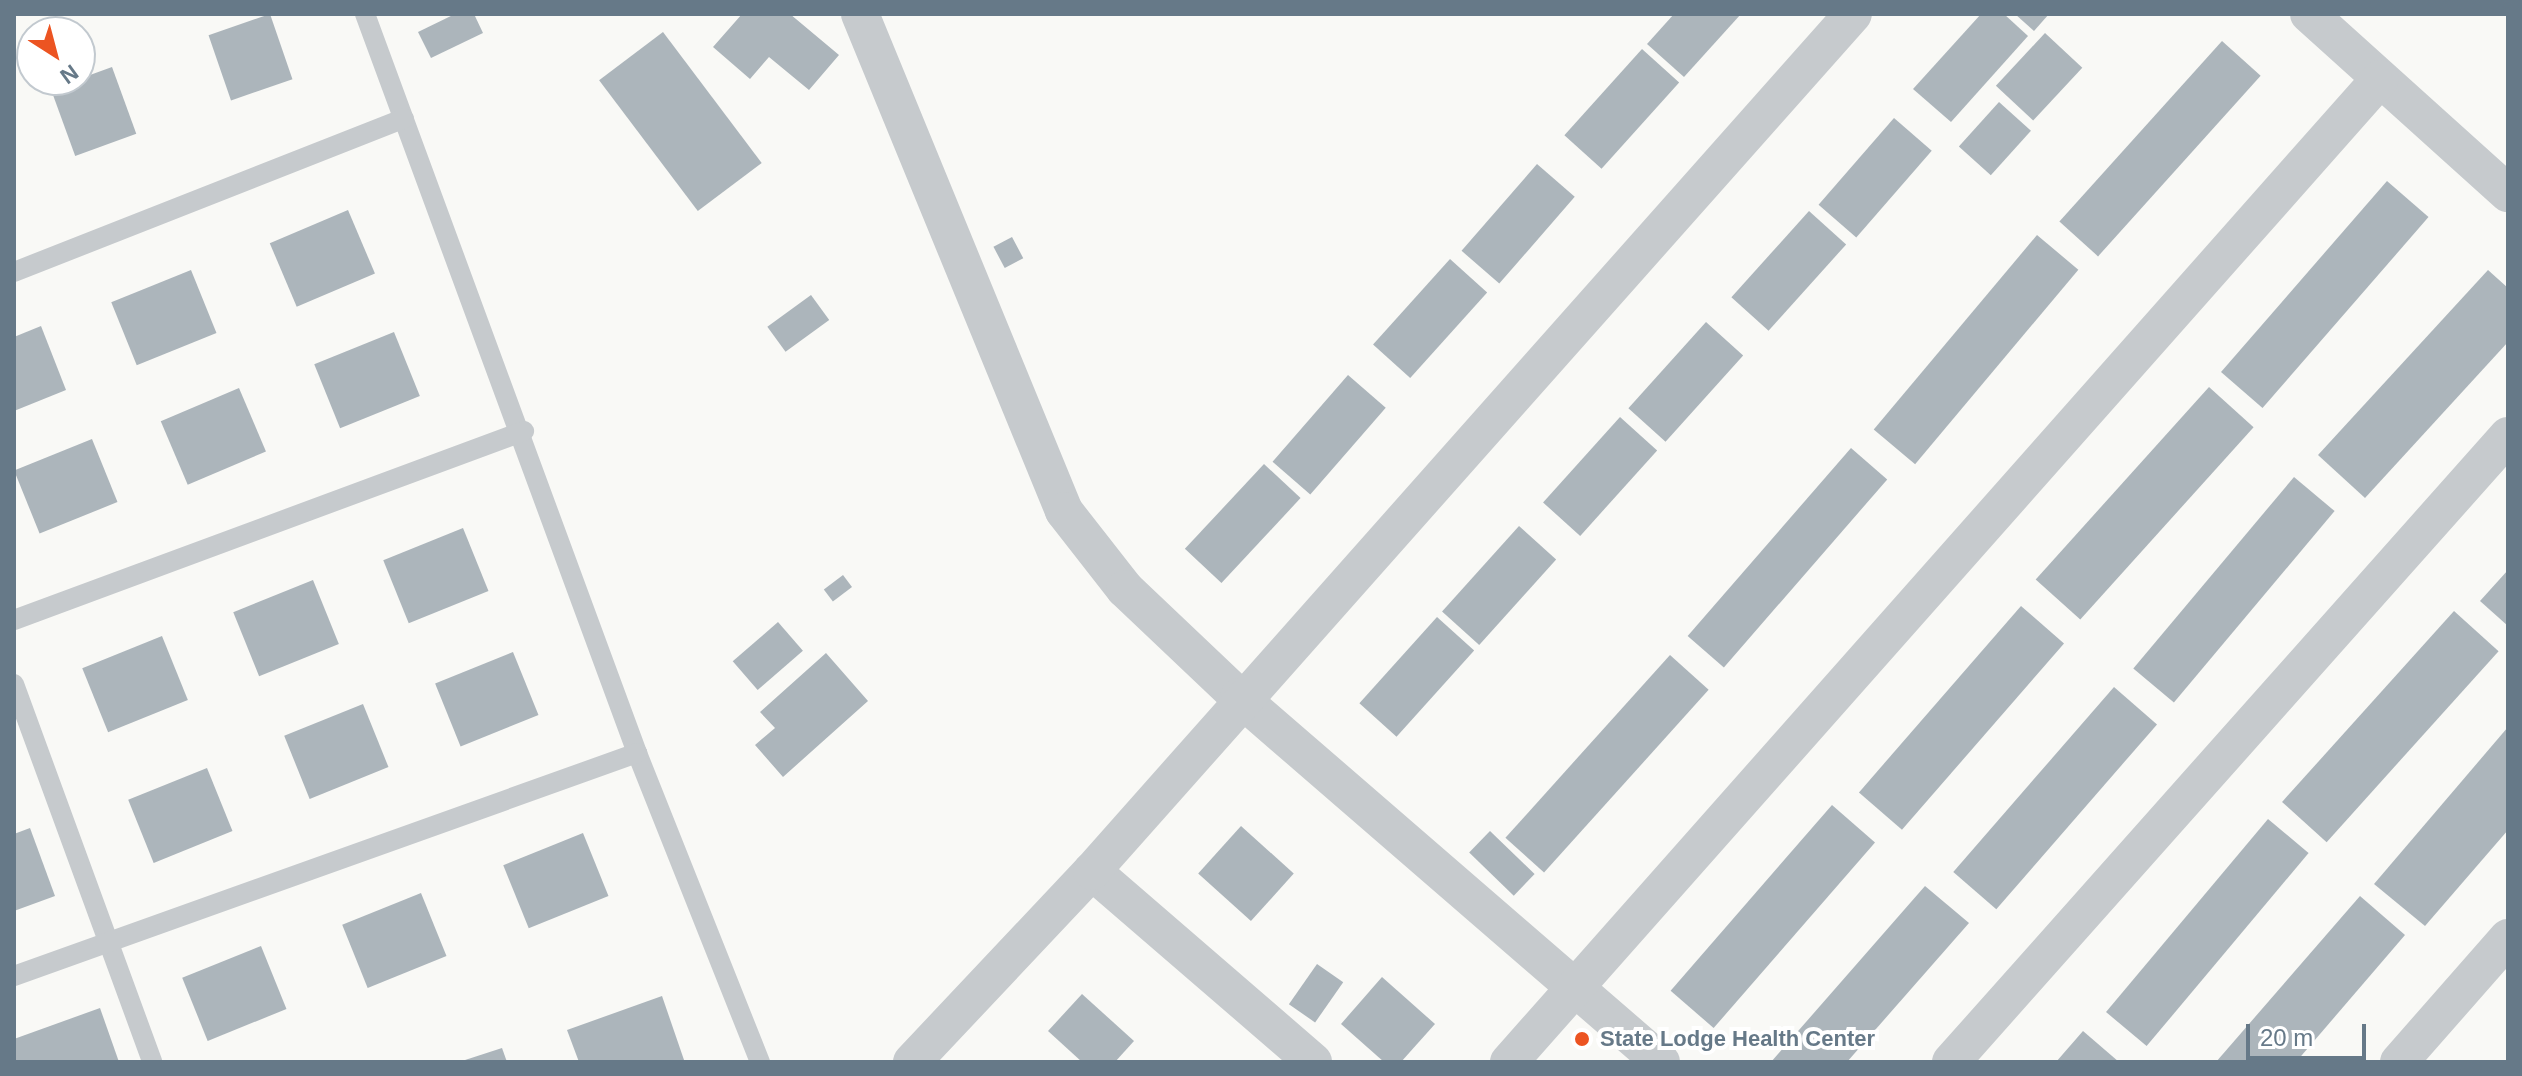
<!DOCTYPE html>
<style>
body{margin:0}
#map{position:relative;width:2522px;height:1076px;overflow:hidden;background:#f9f9f6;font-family:Helvetica,sans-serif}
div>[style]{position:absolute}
.building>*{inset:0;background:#acb5bb;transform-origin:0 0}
.service>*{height:20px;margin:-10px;padding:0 10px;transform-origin:10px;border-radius:10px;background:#c6cacd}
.minor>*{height:38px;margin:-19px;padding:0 19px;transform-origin:19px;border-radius:19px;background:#c6cacd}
.dots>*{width:22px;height:22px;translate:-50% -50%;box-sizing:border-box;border:4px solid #fff;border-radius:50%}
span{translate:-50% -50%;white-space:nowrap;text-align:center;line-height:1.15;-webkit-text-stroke:8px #fff;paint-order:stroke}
.poi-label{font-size:22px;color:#667988;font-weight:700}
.left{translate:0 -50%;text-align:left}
.frame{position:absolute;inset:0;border:16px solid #667988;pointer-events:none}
.north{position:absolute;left:16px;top:16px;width:80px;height:80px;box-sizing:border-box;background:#fff;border:2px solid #c2c9cf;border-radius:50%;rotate:144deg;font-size:22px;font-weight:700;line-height:32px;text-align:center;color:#667988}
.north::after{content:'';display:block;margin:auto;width:28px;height:36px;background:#ec5422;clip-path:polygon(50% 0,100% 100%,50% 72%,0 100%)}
.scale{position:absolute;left:2246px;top:1024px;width:120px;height:36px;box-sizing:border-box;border:4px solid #667988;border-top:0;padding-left:10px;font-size:24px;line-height:28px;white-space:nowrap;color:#667988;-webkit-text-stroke:6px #fff;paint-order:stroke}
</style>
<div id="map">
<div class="building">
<i style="left:270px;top:14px;width:69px;height:65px;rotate:71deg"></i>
<i style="clip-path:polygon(455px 14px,474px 14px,483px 33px,431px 58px,418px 32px)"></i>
<i style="clip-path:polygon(742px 14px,790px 14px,839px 55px,809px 90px,769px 57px,750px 79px,713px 47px)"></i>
<i style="clip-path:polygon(1674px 14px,1741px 14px,1684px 77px,1647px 44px)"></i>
<i style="clip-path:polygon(1981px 14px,2004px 14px,2028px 36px,1951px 122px,1913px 89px)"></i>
<i style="clip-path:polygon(2015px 14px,2049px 14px,2034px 31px)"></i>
<i style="left:663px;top:32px;width:164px;height:80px;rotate:53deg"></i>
<i style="left:2045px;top:33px;width:51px;height:72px;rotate:43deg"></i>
<i style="left:2222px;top:41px;width:52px;height:243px;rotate:42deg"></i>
<i style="left:1642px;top:49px;width:50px;height:116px;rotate:42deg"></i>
<i style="left:112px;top:67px;width:71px;height:65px;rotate:70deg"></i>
<i style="left:1999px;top:102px;width:43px;height:60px;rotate:42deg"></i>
<i style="left:1894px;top:118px;width:50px;height:115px;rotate:41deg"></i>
<i style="left:1537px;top:164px;width:50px;height:115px;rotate:41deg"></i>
<i style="left:2387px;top:181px;width:55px;height:253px;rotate:41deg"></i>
<i style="left:348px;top:210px;width:69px;height:85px;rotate:67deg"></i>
<i style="left:1809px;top:211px;width:50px;height:116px;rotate:42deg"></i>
<i style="left:2037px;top:235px;width:54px;height:254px;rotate:40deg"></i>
<i style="left:1012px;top:237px;width:24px;height:21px;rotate:62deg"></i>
<i style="left:1450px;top:259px;width:50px;height:115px;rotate:42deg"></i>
<i style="left:191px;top:270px;width:68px;height:86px;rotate:68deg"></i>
<i style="clip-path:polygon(2488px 270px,2508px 288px,2508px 342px,2365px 498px,2318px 455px)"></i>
<i style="left:811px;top:295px;width:31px;height:54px;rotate:54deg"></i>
<i style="left:1706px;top:322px;width:50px;height:116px;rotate:42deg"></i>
<i style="clip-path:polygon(41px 326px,66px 390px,14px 411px,14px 337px)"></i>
<i style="left:394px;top:332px;width:69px;height:86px;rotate:68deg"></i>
<i style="left:1348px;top:375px;width:50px;height:115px;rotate:41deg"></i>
<i style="left:2209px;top:387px;width:60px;height:259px;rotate:42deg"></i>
<i style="left:239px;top:388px;width:69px;height:85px;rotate:67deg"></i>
<i style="left:1620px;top:417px;width:50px;height:115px;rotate:42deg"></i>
<i style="left:92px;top:439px;width:68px;height:84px;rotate:68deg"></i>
<i style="left:1851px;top:448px;width:48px;height:249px;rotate:41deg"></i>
<i style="left:1264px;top:464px;width:50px;height:116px;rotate:43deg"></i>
<i style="left:2294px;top:477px;width:53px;height:250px;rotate:40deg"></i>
<i style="left:1519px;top:526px;width:50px;height:115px;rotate:42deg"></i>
<i style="left:463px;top:528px;width:68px;height:86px;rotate:68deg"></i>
<i style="clip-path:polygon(2508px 570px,2508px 626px,2480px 601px)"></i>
<i style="left:843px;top:575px;width:15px;height:24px;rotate:53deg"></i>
<i style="left:313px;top:580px;width:69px;height:86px;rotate:68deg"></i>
<i style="left:2021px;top:606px;width:57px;height:247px;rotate:41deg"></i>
<i style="left:2454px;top:611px;width:60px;height:257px;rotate:42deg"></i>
<i style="left:1437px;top:617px;width:50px;height:116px;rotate:42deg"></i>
<i style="left:778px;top:622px;width:38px;height:60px;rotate:49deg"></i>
<i style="left:162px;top:636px;width:69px;height:86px;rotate:68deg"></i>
<i style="left:513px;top:652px;width:68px;height:84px;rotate:68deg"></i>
<i style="clip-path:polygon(826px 653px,868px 701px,783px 777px,755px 745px,775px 728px,760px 712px)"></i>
<i style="left:1670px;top:655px;width:52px;height:246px;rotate:42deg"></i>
<i style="left:2114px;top:687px;width:57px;height:245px;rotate:41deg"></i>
<i style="left:363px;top:704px;width:68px;height:85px;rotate:68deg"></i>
<i style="clip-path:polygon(2508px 727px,2508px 830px,2425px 926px,2374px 884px)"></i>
<i style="left:207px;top:768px;width:68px;height:85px;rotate:68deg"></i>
<i style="left:1832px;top:805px;width:57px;height:246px;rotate:41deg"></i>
<i style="left:2268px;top:819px;width:53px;height:252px;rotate:40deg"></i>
<i style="left:1241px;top:826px;width:71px;height:64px;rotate:42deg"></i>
<i style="clip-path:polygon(30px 828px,55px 896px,14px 911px,14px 834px)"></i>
<i style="left:1490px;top:831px;width:62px;height:30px;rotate:44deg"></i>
<i style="left:583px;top:833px;width:68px;height:86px;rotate:68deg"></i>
<i style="clip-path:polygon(1925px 886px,1969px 923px,1847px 1062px,1771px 1062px)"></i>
<i style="left:421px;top:893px;width:68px;height:85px;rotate:68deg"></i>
<i style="clip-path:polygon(2360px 896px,2405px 935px,2296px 1062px,2216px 1062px)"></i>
<i style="left:261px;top:946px;width:68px;height:85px;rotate:68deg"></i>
<i style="left:1317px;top:964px;width:32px;height:49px;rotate:35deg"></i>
<i style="clip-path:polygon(1382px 977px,1435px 1024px,1401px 1062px,1384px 1062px,1341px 1024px)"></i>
<i style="clip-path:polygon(1082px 994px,1134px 1041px,1115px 1062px,1082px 1062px,1048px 1031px)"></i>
<i style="clip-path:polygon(662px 996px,684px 1060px,579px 1062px,567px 1030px)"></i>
<i style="clip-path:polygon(100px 1008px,119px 1062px,14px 1062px,14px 1039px)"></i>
<i style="clip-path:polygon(2083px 1031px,2119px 1062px,2056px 1062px)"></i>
<i style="clip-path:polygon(502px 1048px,507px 1062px,462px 1062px,462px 1061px)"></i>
</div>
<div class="service">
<i style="left:365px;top:14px;width:787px;rotate:69.79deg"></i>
<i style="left:637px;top:753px;width:333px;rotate:68.3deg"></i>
<i style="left:14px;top:272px;width:419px;rotate:-21.5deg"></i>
<i style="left:14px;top:620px;width:544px;rotate:-20.33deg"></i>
<i style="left:14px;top:684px;width:402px;rotate:69.9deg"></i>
<i style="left:14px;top:976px;width:662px;rotate:-19.69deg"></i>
</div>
<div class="minor">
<i style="left:860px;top:14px;width:537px;rotate:67.68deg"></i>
<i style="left:1064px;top:511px;width:99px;rotate:52deg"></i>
<i style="left:1125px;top:589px;width:157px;rotate:43.5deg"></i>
<i style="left:1239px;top:697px;width:558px;rotate:40.86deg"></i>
<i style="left:2309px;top:14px;width:268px;rotate:42deg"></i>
<i style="left:1092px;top:871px;width:292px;rotate:40.8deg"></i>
<i style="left:912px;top:1062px;width:262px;rotate:-46.7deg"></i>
<i style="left:1092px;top:871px;width:1146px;rotate:-48.4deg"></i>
<i style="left:1509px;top:1062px;width:1313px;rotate:-48.46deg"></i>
<i style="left:1951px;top:1062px;width:838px;rotate:-48.34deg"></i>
<i style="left:2399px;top:1062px;width:165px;rotate:-48.7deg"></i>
</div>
<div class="dots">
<i style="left:1582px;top:1039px;background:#ec5422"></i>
</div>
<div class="poi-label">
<span class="left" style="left:1600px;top:1039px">State Lodge Health Center</span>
</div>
<div class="frame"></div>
<div class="north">N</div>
<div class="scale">20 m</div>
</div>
